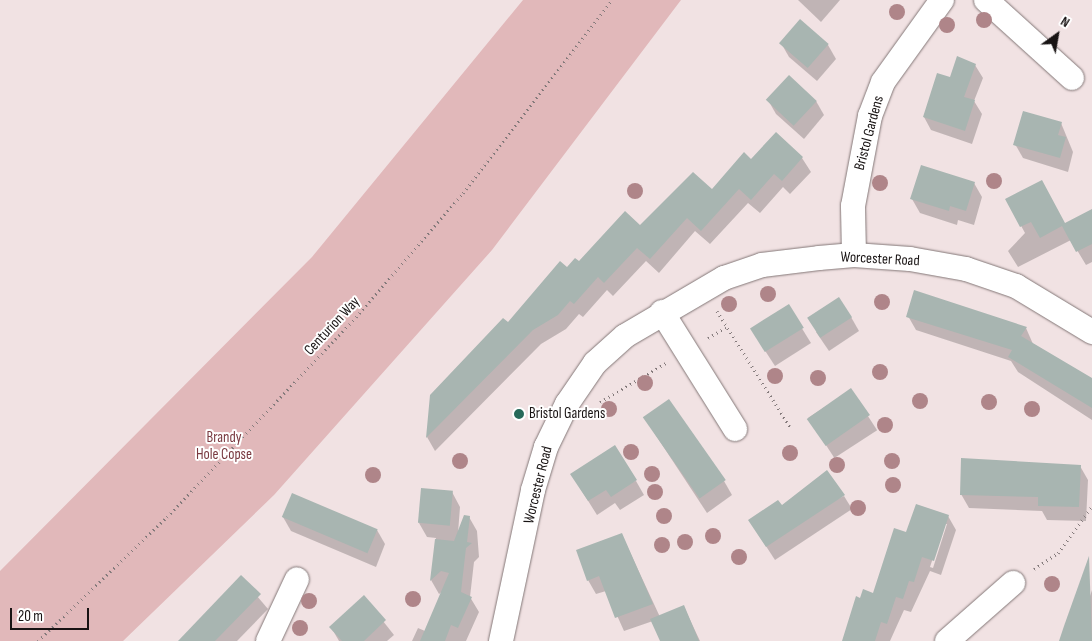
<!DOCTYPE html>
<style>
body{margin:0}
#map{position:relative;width:1092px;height:641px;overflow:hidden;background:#f1e2e3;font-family:"Sofia Sans Condensed",sans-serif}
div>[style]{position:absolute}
.green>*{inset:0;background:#e1b8ba}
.shadow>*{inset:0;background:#0003;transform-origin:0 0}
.building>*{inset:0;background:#a8b5b1;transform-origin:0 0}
.path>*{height:3px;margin-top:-1.5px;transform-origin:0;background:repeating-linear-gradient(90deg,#847a7b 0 1px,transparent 0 5px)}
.roads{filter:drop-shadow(0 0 1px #837777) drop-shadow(0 0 1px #837777)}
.minor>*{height:24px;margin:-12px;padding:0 12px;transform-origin:12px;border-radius:12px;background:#fff}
.trees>*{width:16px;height:16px;margin:-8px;border-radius:50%;background:#af8589}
.dots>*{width:14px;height:14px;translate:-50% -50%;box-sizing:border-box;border:2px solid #fff;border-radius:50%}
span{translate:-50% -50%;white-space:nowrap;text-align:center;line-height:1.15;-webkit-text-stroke:4px #fff;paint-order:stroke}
.street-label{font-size:15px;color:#181313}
.poi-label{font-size:15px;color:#181313}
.left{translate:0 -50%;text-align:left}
.park-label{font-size:15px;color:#793940}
.north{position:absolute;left:1032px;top:10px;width:50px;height:50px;-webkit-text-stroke:4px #fff;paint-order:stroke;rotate:32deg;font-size:14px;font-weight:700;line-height:20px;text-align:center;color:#181313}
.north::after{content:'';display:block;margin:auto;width:18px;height:22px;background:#181313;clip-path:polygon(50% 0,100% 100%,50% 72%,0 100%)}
.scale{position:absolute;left:10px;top:608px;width:79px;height:22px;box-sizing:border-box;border:2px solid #181313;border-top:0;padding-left:6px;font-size:15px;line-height:18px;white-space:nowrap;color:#181313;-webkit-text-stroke:4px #fff;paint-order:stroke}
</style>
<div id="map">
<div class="green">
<i style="clip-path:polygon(523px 0,681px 0,492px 250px,274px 495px,123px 641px,0 641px,0 571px,312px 257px)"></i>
</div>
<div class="shadow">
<i style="clip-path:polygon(798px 0,840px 0,821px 22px)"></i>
<i style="clip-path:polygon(781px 43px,828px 45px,836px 59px,817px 81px,789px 57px)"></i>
<i style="clip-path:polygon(975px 65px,983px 78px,974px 101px,982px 114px,972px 144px,931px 130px,924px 117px,950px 79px)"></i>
<i style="clip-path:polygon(768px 100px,816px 101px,824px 115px,804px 139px,776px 114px)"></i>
<i style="clip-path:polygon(1061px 123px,1073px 152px,1068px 172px,1023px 158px,1015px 144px)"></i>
<i style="clip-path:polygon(802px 158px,811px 172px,790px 194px,783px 187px,760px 213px,748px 203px,710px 244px,695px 231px,659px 273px,646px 261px,613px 296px,607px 290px,583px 317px,579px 314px,566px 329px,541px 344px,435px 451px,427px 437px,431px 395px,567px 269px,712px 191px,752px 160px)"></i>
<i style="clip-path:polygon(974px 183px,982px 197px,974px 225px,958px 220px,957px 225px,920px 213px,912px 199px)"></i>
<i style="clip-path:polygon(1007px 200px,1065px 225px,1092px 210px,1092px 262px,1086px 265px,1071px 240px,1018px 267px,1008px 251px,1025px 233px)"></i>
<i style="clip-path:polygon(788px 306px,811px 343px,775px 366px,760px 343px)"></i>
<i style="clip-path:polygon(908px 316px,1026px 328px,1033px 344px,1092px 379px,1092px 420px,1018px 372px,1011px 361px,916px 330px)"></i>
<i style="clip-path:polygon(851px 317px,859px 331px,829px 351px,816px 332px)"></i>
<i style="left:851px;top:390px;width:48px;height:51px;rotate:57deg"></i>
<i style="clip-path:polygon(653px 431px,724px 481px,732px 495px,707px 513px)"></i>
<i style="clip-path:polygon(1080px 466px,1088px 480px,1086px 521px,1047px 520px,1042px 511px,969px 508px,961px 494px)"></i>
<i style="clip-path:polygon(636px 481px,644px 495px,620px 510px,615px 503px,597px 515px,580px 488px)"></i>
<i style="clip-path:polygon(452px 492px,460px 507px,458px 533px,469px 517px,477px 531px,479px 557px,474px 562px,470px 597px,479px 612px,466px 641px,412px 641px,418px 628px,425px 631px,443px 591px,439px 594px,431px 580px,436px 538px,427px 537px,419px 523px)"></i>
<i style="clip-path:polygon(844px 496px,852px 509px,775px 560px,758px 534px)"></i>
<i style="clip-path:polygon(evenodd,948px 516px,956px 530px,941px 575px,930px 571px,911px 612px,904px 610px,890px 641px,843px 641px,861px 600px,874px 594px,907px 534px,948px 516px,944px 524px,947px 524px,933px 568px,930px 567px,944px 524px)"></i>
<i style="clip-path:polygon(283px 517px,377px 530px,385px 544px,376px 567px,291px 531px)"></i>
<i style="clip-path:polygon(622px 535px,660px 617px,684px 607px,700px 641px,661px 641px,653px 621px,624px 631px,606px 591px,596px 594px,588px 580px)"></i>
<i style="clip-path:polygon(241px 577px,268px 609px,237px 641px,180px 641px)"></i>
<i style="clip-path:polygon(1092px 590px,1092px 641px,1061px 641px,1076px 639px)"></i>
<i style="clip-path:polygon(364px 597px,394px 635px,387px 641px,339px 641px,331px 627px)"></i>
</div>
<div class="building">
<i style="left:800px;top:19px;width:38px;height:32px;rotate:41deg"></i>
<i style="clip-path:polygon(957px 56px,976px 64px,964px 97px,975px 100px,965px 131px,923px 117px,937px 73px,950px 77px)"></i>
<i style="left:789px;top:75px;width:38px;height:34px;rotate:43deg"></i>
<i style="clip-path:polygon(1023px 111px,1062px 122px,1058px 135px,1066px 137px,1060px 158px,1013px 145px)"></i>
<i style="clip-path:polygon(776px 132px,803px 157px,782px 181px,774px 174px,751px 200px,739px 189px,701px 231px,687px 218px,650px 259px,637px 248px,604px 283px,598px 277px,574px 304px,570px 301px,558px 315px,533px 330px,426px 438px,430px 395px,503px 318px,508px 322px,560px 261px,567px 267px,575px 258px,579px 261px,625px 211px,640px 225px,693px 172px,712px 189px,744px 152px,751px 159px)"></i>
<i style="clip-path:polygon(921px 165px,975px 182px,966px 211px,950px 206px,949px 211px,910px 199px)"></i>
<i style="clip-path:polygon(1042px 180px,1065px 223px,1092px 209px,1092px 244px,1076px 252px,1062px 226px,1040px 238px,1031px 222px,1020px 227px,1005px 199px)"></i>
<i style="clip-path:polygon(914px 290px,1027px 327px,1021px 336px,1092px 378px,1092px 408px,1008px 357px,1012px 350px,906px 317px)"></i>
<i style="left:839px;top:297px;width:24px;height:38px;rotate:57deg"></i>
<i style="left:789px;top:304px;width:28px;height:46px;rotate:58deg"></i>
<i style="left:851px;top:388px;width:33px;height:54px;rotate:55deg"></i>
<i style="left:669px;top:399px;width:99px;height:32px;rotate:55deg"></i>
<i style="clip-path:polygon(615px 445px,637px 480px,611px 497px,606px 490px,588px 501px,570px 474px)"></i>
<i style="clip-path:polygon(961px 458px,1081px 465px,1079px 507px,1038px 506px,1038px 497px,960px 495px)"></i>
<i style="clip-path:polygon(827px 470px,845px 495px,766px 547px,748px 520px,778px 500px,782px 505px)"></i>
<i style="left:421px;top:488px;width:32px;height:35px;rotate:5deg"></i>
<i style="left:292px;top:493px;width:93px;height:26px;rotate:23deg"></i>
<i style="clip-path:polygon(916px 504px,949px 515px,934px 561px,922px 557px,914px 582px,909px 581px,903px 599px,896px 597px,887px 624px,881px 622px,875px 641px,842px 641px,856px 596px,860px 598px,863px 589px,873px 593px,894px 528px,906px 532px)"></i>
<i style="clip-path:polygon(464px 515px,470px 516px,467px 542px,472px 543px,466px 548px,461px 592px,472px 597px,458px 628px,451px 625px,445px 641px,420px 641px,449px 573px,441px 571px,430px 581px,435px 539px,454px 541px)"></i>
<i style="clip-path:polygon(622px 533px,653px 604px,615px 618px,599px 576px,587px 581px,576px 550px)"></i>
<i style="clip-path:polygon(1089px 556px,1092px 641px,1059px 641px,1064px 626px)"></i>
<i style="clip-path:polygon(241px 575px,261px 594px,215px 641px,178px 641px)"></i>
<i style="clip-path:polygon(364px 595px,386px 620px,364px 641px,342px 641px,329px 627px)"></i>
<i style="clip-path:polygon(684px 605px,699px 641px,660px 641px,650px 619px)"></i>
</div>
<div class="path">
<i style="left:717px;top:311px;width:137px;rotate:57.8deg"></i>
<i style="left:708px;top:338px;width:21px;rotate:-31deg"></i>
<i style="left:600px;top:402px;width:77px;rotate:-30.6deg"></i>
<i style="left:1034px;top:569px;width:29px;rotate:-34deg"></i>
<i style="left:1058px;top:553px;width:58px;rotate:-54.1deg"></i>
<i style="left:38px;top:641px;width:179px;rotate:-43.9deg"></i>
<i style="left:167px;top:517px;width:275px;rotate:-46.6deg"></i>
<i style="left:356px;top:317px;width:164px;rotate:-49.2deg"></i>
<i style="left:463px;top:193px;width:244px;rotate:-52.3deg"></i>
</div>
<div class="roads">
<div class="minor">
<i style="left:986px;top:0;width:116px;rotate:42.2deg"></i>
<i style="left:854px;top:255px;width:49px;rotate:-91.2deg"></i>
<i style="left:853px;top:206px;width:92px;rotate:-79.3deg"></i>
<i style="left:870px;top:116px;width:36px;rotate:-69deg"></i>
<i style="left:883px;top:82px;width:101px;rotate:-54.3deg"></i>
<i style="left:662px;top:312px;width:138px;rotate:58deg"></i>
<i style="left:268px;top:641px;width:68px;rotate:-64.9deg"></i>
<i style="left:501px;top:641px;width:154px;rotate:-78deg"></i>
<i style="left:533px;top:490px;width:45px;rotate:-73.2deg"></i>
<i style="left:546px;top:447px;width:48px;rotate:-64deg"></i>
<i style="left:567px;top:404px;width:50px;rotate:-55.7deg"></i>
<i style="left:595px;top:363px;width:40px;rotate:-42deg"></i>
<i style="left:625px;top:336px;width:115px;rotate:-30.4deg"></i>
<i style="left:724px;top:278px;width:40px;rotate:-18.9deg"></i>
<i style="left:762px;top:265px;width:57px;rotate:-7deg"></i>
<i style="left:819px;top:258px;width:35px;rotate:-5deg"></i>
<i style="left:854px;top:255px;width:56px;rotate:4.1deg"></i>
<i style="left:910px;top:259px;width:57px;rotate:10.1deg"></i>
<i style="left:966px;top:269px;width:53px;rotate:18.8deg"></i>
<i style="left:1016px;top:286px;width:89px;rotate:31.2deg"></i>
<i style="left:947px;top:641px;width:88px;rotate:-41.3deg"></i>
</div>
</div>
<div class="trees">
<i style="left:897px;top:12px"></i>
<i style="left:984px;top:20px"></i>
<i style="left:947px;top:25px"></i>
<i style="left:994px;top:181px"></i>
<i style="left:880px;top:183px"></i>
<i style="left:635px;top:191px"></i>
<i style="left:768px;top:294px"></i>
<i style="left:882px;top:302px"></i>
<i style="left:729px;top:304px"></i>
<i style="left:880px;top:372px"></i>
<i style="left:775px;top:376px"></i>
<i style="left:818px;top:378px"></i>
<i style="left:645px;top:383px"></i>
<i style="left:920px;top:401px"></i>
<i style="left:989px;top:402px"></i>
<i style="left:609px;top:409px"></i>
<i style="left:1032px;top:409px"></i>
<i style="left:885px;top:425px"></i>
<i style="left:631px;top:452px"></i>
<i style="left:790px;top:453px"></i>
<i style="left:460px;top:461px"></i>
<i style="left:892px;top:461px"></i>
<i style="left:837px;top:465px"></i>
<i style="left:652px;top:474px"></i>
<i style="left:373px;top:475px"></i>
<i style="left:893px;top:485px"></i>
<i style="left:655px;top:492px"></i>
<i style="left:858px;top:508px"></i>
<i style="left:664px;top:516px"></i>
<i style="left:713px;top:536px"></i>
<i style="left:685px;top:542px"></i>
<i style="left:662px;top:545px"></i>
<i style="left:739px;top:557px"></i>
<i style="left:1052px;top:584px"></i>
<i style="left:413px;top:599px"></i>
<i style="left:309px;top:601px"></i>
<i style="left:300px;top:628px"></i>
</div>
<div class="dots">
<i style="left:519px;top:414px;background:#276a5a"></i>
</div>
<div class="street-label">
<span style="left:869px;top:133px;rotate:-75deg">Bristol Gardens</span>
<span style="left:880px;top:259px;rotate:3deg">Worcester Road</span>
<span style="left:332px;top:326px;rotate:-47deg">Centurion Way</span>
<span style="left:538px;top:485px;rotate:-76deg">Worcester Road</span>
</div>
<div class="poi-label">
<span class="left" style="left:529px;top:414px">Bristol Gardens</span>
</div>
<div class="park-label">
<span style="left:224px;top:446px">Brandy<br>Hole Copse</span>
</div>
<div class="north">N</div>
<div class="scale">20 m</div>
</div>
